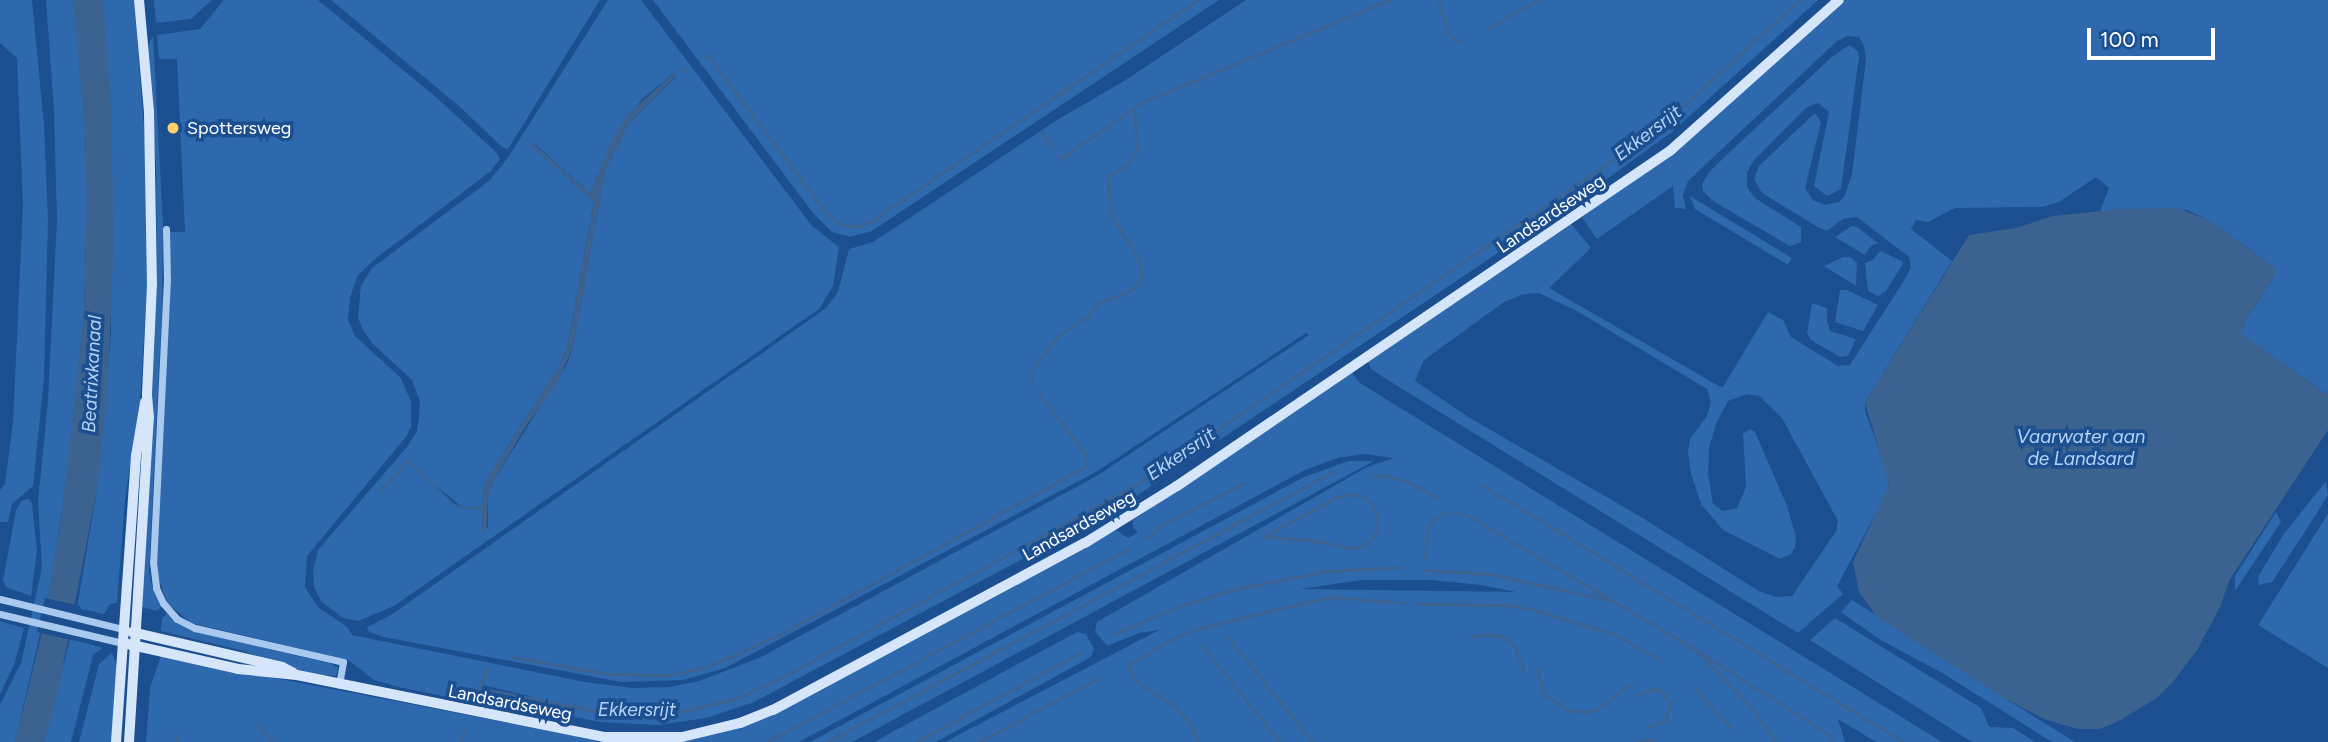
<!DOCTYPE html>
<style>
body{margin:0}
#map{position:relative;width:2328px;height:742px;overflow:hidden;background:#1b4f8f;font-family:Figtree,sans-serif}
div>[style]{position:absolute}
.green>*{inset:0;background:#2e69ad}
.water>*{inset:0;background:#3c6290}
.pier>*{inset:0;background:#1b4f8f;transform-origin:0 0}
.stream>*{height:2.5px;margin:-1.25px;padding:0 1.25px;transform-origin:1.25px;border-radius:1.25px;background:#3c6290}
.street>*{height:7px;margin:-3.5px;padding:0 3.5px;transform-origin:3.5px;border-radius:3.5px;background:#a9c9ee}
.secondary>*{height:10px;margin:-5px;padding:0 5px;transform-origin:5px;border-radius:5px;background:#d6e6fa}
.dots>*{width:19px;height:19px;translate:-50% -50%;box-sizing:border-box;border:4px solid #1b4f8f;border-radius:50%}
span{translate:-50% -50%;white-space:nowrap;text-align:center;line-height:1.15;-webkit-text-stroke:7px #1b4f8f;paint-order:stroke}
.poi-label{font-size:18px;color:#fff}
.left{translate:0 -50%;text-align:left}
.street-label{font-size:18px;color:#fff}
.water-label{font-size:19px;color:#b5d3f5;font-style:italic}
.scale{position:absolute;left:2087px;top:28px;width:128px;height:32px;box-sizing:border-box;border:4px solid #fff;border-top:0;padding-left:9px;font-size:21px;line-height:24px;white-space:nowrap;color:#fff;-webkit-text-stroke:5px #1b4f8f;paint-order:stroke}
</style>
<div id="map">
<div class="green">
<i style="clip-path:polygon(0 0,32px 0,44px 125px,48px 219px,44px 378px,33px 486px,12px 504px,8px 522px,0 522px,0 490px,5px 484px,13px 423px,23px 205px,17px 58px,0 43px)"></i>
<i style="clip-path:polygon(46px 0,73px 0,74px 3px,85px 127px,87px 201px,84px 313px,73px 439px,49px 595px,15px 742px,0 742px,0 705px,21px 663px,42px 568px,38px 501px,48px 401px,57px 220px,54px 110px)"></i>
<i style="clip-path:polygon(102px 0,134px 0,147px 166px,147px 288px,140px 400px,125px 500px,117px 603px,110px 604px,104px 614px,77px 608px,97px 489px,111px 334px,111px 111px)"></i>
<i style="clip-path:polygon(154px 0,212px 0,191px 19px,156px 23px)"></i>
<i style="clip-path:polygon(224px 0,318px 0,437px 98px,497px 153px,500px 159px,491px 171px,375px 259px,358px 275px,350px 297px,348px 320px,355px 336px,401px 378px,411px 402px,411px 427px,406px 437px,307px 556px,305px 587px,318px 607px,347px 627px,352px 635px,585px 682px,633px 688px,670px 687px,699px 681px,759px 658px,1095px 477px,1309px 335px,1306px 333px,1096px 472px,725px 668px,683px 680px,621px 682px,384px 637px,369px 632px,367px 627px,391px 615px,826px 308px,838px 292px,849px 249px,873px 242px,899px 225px,1057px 120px,1124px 81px,1246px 0,1818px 0,1672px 132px,1593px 189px,1120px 507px,752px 703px,706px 718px,658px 725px,601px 722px,547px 712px,529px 696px,483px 685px,478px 703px,398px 687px,374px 680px,348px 660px,191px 623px,167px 603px,156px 571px,170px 232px,185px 232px,177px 59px,159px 59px,157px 35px,200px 29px)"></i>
<i style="clip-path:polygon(331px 0,600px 0,508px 149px,502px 147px,460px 107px)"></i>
<i style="clip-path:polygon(evenodd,608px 0,641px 0,812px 226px,839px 247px,833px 286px,819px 309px,394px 606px,358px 621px,343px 618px,321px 601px,314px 587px,313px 570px,318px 550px,407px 447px,417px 431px,419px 417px,420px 402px,412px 380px,372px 343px,363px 330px,358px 318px,361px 286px,372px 268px,489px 181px,507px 159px,608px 0,674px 73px,676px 77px,629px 123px,605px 171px,573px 347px,567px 364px,494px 480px,488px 497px,488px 527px,482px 529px,482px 509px,460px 508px,454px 505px,435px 485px,462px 507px,482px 507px,485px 483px,495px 466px,561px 363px,568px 343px,594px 201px,531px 145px,534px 143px,590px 193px,597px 175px,641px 100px,674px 73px)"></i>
<i style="clip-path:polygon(653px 0,1219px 0,872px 231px,850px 237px,832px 232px,813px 213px)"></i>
<i style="clip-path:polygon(evenodd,1841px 0,2328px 0,2328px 395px,2241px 334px,2247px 318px,2275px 275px,2275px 267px,2208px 220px,2187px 210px,2100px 211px,2109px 188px,2096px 177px,2059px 202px,2042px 207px,1955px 208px,1928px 222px,1916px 220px,1911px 229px,1952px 261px,1865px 402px,1865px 411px,1887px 473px,1889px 489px,1837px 586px,1843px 594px,1798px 633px,1383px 377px,1371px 369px,1368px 362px,1571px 224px,1591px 248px,1549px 288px,1719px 386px,1723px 387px,1768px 312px,1783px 320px,1791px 337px,1838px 366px,1850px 365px,1905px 279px,1911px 267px,1909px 257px,1857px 217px,1843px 219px,1827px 231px,1816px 226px,1762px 193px,1754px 179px,1759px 166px,1815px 113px,1821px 122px,1805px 188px,1813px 200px,1825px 205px,1839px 202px,1844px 197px,1852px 175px,1866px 60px,1864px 46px,1859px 37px,1847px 36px,1836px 42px,1688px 181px,1683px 195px,1686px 209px,1675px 208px,1673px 186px,1597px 239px,1583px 219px,1583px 216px,1640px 177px,1841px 0,1539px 293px,1577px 311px,1707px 389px,1711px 402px,1707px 416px,1690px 439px,1688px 451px,1691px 474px,1701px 504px,1723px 530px,1780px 559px,1791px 554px,1795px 548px,1796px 537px,1787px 506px,1755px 432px,1750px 429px,1743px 434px,1746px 487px,1737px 508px,1723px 511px,1713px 504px,1708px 473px,1709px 448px,1716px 424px,1728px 401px,1748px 394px,1759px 396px,1782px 418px,1838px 521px,1836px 531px,1792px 596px,1776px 597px,1759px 591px,1641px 517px,1470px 418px,1415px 381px,1424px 360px,1504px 302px,1524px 294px,1539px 293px)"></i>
<i style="clip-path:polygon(153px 36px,163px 223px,162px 310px,149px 572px,153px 590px,161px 607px,157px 611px,142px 607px,157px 288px,156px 167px,148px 46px)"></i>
<i style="clip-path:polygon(1849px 45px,1858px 51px,1859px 57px,1841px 189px,1827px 196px,1814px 186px,1829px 112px,1818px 103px,1807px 107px,1754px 160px,1747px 172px,1747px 187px,1755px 198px,1801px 227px,1801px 242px,1790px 246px,1713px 201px,1703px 191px,1702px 184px,1710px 171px,1734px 148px,1832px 57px)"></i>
<i style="clip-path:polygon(1690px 196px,1792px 258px,1788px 265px,1695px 209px)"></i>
<i style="clip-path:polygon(1852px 226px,1857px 227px,1878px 243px,1871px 246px,1865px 255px,1835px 237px)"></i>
<i style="clip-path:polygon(1880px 251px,1902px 261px,1903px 264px,1886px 291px,1878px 296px,1868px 291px,1865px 263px,1873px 260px)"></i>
<i style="clip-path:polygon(1843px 257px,1850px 257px,1857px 263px,1856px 286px,1824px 266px)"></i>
<i style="clip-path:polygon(1840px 290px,1847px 290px,1878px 305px,1863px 331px,1835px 322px)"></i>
<i style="clip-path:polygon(1812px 303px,1827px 308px,1827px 321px,1830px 331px,1856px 339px,1848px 356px,1840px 357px,1811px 340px,1807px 333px)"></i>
<i style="clip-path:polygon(evenodd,1352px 373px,1360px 383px,1942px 742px,1876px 742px,1838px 719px,1845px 742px,945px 742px,1159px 630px,1139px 633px,1107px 646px,1095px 631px,1097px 622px,1367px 467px,1394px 458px,1365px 454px,1337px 458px,1305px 470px,799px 742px,670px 742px,736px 729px,1116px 530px,1128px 538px,1132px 536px,1138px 532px,1133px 527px,1133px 520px,1352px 373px,1362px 580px,1432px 580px,1481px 585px,1516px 592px,1300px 589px,1362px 580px)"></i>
<i style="clip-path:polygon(1349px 461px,1374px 461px,852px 742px,810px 742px,1304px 477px)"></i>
<i style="clip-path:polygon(2326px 481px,2328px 495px,2315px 516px,2272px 582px,2259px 585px,2258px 577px,2283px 535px)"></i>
<i style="clip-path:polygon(29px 499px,32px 503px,37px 552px,31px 596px,6px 587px,3px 580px,16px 511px,22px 500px)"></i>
<i style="clip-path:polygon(2276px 512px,2281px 522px,2235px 591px,2235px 576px)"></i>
<i style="clip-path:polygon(2328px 514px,2328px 668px,2258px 625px)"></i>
<i style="clip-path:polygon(1852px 600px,2006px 699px,2075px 742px,2052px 742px,1944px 674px,1879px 639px,1841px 612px)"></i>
<i style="clip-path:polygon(167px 614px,192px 631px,332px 664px,338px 668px,336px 676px,314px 675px,240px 650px,161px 631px,162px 618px)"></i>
<i style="clip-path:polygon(1835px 618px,1981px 708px,1989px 727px,2013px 728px,2035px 742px,1972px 742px,1810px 640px)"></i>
<i style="clip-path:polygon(0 621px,24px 628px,14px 665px,0 694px)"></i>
<i style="clip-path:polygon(1077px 632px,1086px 634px,1094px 649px,1091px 657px,936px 742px,874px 742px)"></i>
<i style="clip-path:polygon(70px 639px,103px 648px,93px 655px,71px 742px,44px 742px)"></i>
<i style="clip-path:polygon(112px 653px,117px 666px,113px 742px,79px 742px,99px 664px)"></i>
<i style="clip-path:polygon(161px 656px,591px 739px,612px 742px,146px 742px,150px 688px)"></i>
</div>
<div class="water">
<i style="clip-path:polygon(73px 0,102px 0,104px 10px,111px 111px,114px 240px,107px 397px,97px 489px,59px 686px,44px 742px,15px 742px,43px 628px,62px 513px,84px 313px,87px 201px,85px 127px)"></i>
<i style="clip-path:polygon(674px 73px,676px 76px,629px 123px,605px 171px,573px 347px,556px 385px,524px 429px,494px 480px,488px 497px,486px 536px,482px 529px,482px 510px,460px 508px,454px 505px,409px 463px,382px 492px,380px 490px,409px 459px,453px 503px,462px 507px,482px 506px,485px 483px,495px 466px,561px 363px,568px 343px,594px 202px,530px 145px,533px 143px,590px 193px,610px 144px,628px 114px)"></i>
<i style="clip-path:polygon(2177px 208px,2208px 220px,2275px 267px,2275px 275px,2247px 318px,2241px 334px,2328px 395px,2328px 430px,2230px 579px,2220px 607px,2197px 650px,2173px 682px,2157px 698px,2117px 722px,2100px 729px,2077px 729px,2044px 719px,2006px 699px,1877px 617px,1859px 592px,1853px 562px,1889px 485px,1865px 402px,1969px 235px,2016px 228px,2053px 216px,2120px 209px)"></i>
</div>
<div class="pier">
<i style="left:45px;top:598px;width:36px;height:35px;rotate:13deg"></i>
</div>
<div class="stream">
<i style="left:1439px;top:0;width:37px;rotate:74deg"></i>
<i style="left:1449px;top:36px;width:13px;rotate:27deg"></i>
<i style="left:1489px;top:28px;width:56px;rotate:-29.7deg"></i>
<i style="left:705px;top:57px;width:4px;rotate:-34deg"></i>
<i style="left:708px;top:55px;width:199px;rotate:53deg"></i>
<i style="left:828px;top:214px;width:16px;rotate:40deg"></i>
<i style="left:840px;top:224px;width:16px;rotate:11deg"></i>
<i style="left:856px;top:227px;width:15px;rotate:-20deg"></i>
<i style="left:870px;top:222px;width:396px;rotate:-34.1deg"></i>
<i style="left:682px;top:72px;width:3px;rotate:-45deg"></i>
<i style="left:1042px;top:132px;width:17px;rotate:57deg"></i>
<i style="left:1059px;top:156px;width:4px;rotate:34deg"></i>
<i style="left:1062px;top:158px;width:96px;rotate:-34.8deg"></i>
<i style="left:1141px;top:103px;width:269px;rotate:-22.5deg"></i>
<i style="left:1032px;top:383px;width:13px;rotate:-90deg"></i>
<i style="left:1032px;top:370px;width:46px;rotate:-52.1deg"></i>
<i style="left:1060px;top:334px;width:31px;rotate:-31deg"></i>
<i style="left:1087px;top:318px;width:21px;rotate:-51deg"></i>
<i style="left:1100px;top:302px;width:32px;rotate:-20deg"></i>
<i style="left:1130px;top:291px;width:17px;rotate:-45deg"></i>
<i style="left:1142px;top:279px;width:19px;rotate:-99deg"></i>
<i style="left:1139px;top:260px;width:53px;rotate:-121.9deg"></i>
<i style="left:1111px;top:215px;width:38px;rotate:-95deg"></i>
<i style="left:1108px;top:177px;width:22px;rotate:-34deg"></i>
<i style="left:1126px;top:165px;width:18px;rotate:-52deg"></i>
<i style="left:1137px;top:151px;width:42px;rotate:-94.1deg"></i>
<i style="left:1373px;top:477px;width:10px;rotate:-11deg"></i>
<i style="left:1383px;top:475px;width:27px;rotate:15deg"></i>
<i style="left:1409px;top:482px;width:32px;rotate:28deg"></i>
<i style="left:1483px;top:485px;width:493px;rotate:31.4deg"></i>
<i style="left:1349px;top:494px;width:15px;rotate:11deg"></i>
<i style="left:1364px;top:497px;width:11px;rotate:41deg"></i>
<i style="left:1372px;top:504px;width:13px;rotate:67deg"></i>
<i style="left:1377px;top:516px;width:13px;rotate:81deg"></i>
<i style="left:1379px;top:529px;width:21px;rotate:127deg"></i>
<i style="left:1366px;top:546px;width:12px;rotate:166deg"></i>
<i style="left:1354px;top:549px;width:41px;rotate:-168.7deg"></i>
<i style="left:1314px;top:541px;width:51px;rotate:-175.5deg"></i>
<i style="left:1263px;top:537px;width:84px;rotate:-28.4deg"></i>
<i style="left:1337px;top:497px;width:12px;rotate:-14deg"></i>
<i style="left:1146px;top:539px;width:18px;rotate:-43deg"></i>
<i style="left:1159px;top:527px;width:96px;rotate:-27.4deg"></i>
<i style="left:1425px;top:558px;width:29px;rotate:-84deg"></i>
<i style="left:1428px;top:529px;width:10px;rotate:-53deg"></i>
<i style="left:1434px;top:521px;width:11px;rotate:-41deg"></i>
<i style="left:1442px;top:514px;width:24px"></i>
<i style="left:1466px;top:514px;width:167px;rotate:30.6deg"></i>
<i style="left:1425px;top:570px;width:65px;rotate:3.5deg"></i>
<i style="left:1490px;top:574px;width:126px;rotate:12.4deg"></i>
<i style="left:1613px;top:601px;width:95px;rotate:30.3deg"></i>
<i style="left:1695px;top:649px;width:80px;rotate:45.5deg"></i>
<i style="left:1751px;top:706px;width:44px;rotate:55.2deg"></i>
<i style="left:1416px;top:604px;width:89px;rotate:0.6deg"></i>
<i style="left:1505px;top:605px;width:30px;rotate:9deg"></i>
<i style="left:1535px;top:610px;width:83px;rotate:16.9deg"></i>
<i style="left:1614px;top:634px;width:52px;rotate:28.5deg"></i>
<i style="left:1114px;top:634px;width:69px;rotate:-22.9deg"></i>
<i style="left:1178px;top:607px;width:60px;rotate:-17.5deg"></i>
<i style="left:1235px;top:589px;width:95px;rotate:-11deg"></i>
<i style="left:1328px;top:571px;width:73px;rotate:-3.1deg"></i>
<i style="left:1470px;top:637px;width:23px;rotate:-7deg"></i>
<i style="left:1493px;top:634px;width:10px;rotate:17deg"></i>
<i style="left:1503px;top:637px;width:15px;rotate:37deg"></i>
<i style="left:1515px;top:646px;width:27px;rotate:70deg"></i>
<i style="left:1229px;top:638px;width:134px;rotate:51.1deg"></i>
<i style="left:1203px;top:646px;width:123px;rotate:51.3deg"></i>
<i style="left:1700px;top:652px;width:154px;rotate:32.6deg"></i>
<i style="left:1830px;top:735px;width:8px;rotate:67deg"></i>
<i style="left:513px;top:657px;width:97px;rotate:10deg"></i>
<i style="left:609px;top:674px;width:61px;rotate:0.9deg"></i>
<i style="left:670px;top:675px;width:41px;rotate:-12.7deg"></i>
<i style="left:710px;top:666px;width:78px;rotate:-24.3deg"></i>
<i style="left:781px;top:634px;width:348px;rotate:-28.8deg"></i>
<i style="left:1086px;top:466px;width:11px;rotate:-90deg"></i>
<i style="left:1086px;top:455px;width:77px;rotate:-127.6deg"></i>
<i style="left:1537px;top:670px;width:25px;rotate:72deg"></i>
<i style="left:1545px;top:694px;width:28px;rotate:35deg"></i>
<i style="left:1568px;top:710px;width:17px;rotate:7deg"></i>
<i style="left:1585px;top:712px;width:13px;rotate:-13deg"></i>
<i style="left:1598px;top:709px;width:43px;rotate:-37.4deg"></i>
<i style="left:479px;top:688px;width:20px;rotate:-66deg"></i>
<i style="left:1695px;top:688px;width:54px;rotate:47.2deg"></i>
<i style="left:1637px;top:695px;width:18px;rotate:-19deg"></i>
<i style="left:1654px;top:689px;width:8px;rotate:14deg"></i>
<i style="left:1662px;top:691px;width:15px;rotate:53deg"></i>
<i style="left:1671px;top:703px;width:19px;rotate:108deg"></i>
<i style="left:1665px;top:721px;width:17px;rotate:159deg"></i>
<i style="left:474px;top:700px;width:13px;rotate:-67deg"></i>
<i style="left:479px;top:688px;width:125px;rotate:11deg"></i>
<i style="left:602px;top:712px;width:68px;rotate:1.7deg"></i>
<i style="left:670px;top:714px;width:68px;rotate:-12.8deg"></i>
<i style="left:736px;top:699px;width:60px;rotate:-25.7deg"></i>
<i style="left:790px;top:673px;width:396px;rotate:-28.5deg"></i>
<i style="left:1138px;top:484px;width:630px;rotate:-34.32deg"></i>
<i style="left:1658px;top:129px;width:192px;rotate:-42.3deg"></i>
<i style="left:259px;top:725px;width:22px;rotate:51deg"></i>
<i style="left:175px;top:734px;width:9px;rotate:69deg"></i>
<i style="left:461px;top:742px;width:11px;rotate:-75deg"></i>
<i style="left:767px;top:742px;width:409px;rotate:-28.1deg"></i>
<i style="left:827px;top:742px;width:574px;rotate:-28.08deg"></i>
<i style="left:916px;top:742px;width:187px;rotate:-28.5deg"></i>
<i style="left:979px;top:742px;width:134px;rotate:-28.1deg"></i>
<i style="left:1198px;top:742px;width:20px;rotate:-114deg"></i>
<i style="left:1190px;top:724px;width:19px;rotate:-129deg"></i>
<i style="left:1178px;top:709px;width:50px;rotate:-146.3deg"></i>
<i style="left:1136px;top:681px;width:17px;rotate:-121deg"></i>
<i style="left:1127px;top:666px;width:50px;rotate:-31.2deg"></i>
<i style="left:1170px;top:640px;width:28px;rotate:-23deg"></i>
<i style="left:1196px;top:629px;width:124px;rotate:-13.5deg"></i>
<i style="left:1317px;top:600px;width:17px;rotate:-10deg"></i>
<i style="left:1334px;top:597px;width:70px;rotate:4.9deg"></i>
<i style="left:1637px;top:742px;width:16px;rotate:-14deg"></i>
</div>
<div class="street">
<i style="left:166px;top:229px;width:50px;rotate:88.9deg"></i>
<i style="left:167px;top:279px;width:283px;rotate:92.8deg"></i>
<i style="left:153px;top:562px;width:26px;rotate:83deg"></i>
<i style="left:156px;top:588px;width:17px;rotate:65deg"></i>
<i style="left:163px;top:603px;width:21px;rotate:49deg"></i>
<i style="left:177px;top:619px;width:20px;rotate:27deg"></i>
<i style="left:195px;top:628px;width:152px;rotate:12.9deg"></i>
<i style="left:343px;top:662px;width:23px;rotate:100deg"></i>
<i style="left:0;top:599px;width:127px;rotate:13.7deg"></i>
<i style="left:0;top:614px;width:126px;rotate:13.3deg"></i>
</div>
<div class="secondary">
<i style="left:132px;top:632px;width:154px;rotate:13.1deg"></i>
<i style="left:282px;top:667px;width:13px;rotate:27deg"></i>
<i style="left:123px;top:643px;width:118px;rotate:12.7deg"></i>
<i style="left:238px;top:669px;width:59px;rotate:5.8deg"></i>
<i style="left:297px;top:675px;width:313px;rotate:11.4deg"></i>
<i style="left:604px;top:737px;width:78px"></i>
<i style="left:682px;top:737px;width:60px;rotate:-13.6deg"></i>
<i style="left:740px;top:723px;width:35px;rotate:-22deg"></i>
<i style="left:773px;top:710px;width:354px;rotate:-28.2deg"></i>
<i style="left:1085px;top:543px;width:108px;rotate:-31.8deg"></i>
<i style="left:1177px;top:486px;width:597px;rotate:-34.22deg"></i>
<i style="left:1671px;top:150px;width:225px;rotate:-41.8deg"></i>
<i style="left:116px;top:742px;width:287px;rotate:-86deg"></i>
<i style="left:136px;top:456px;width:55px;rotate:-80.5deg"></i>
<i style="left:129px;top:742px;width:325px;rotate:-86.5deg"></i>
<i style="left:149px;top:418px;width:24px;rotate:-95deg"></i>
<i style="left:147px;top:394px;width:109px;rotate:-87.4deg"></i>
<i style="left:152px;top:285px;width:173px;rotate:-91deg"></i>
<i style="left:149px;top:112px;width:112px;rotate:-95.1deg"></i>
</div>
<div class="dots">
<i style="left:173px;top:128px;background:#ffd166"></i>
</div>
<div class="poi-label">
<span class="left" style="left:187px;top:128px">Spottersweg</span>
</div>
<div class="street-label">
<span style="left:1551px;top:214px;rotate:-34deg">Landsardseweg</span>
<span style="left:1079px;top:526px;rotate:-29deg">Landsardseweg</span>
<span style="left:510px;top:703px;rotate:11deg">Landsardseweg</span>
</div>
<div class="water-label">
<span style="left:1648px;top:133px;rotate:-37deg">Ekkersrijt</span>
<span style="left:92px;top:374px;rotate:-87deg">Beatrixkanaal</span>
<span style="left:2081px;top:448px">Vaarwater aan<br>de Landsard</span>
<span style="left:1181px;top:454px;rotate:-34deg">Ekkersrijt</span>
<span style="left:637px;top:710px">Ekkersrijt</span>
</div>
<div class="scale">100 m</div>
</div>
